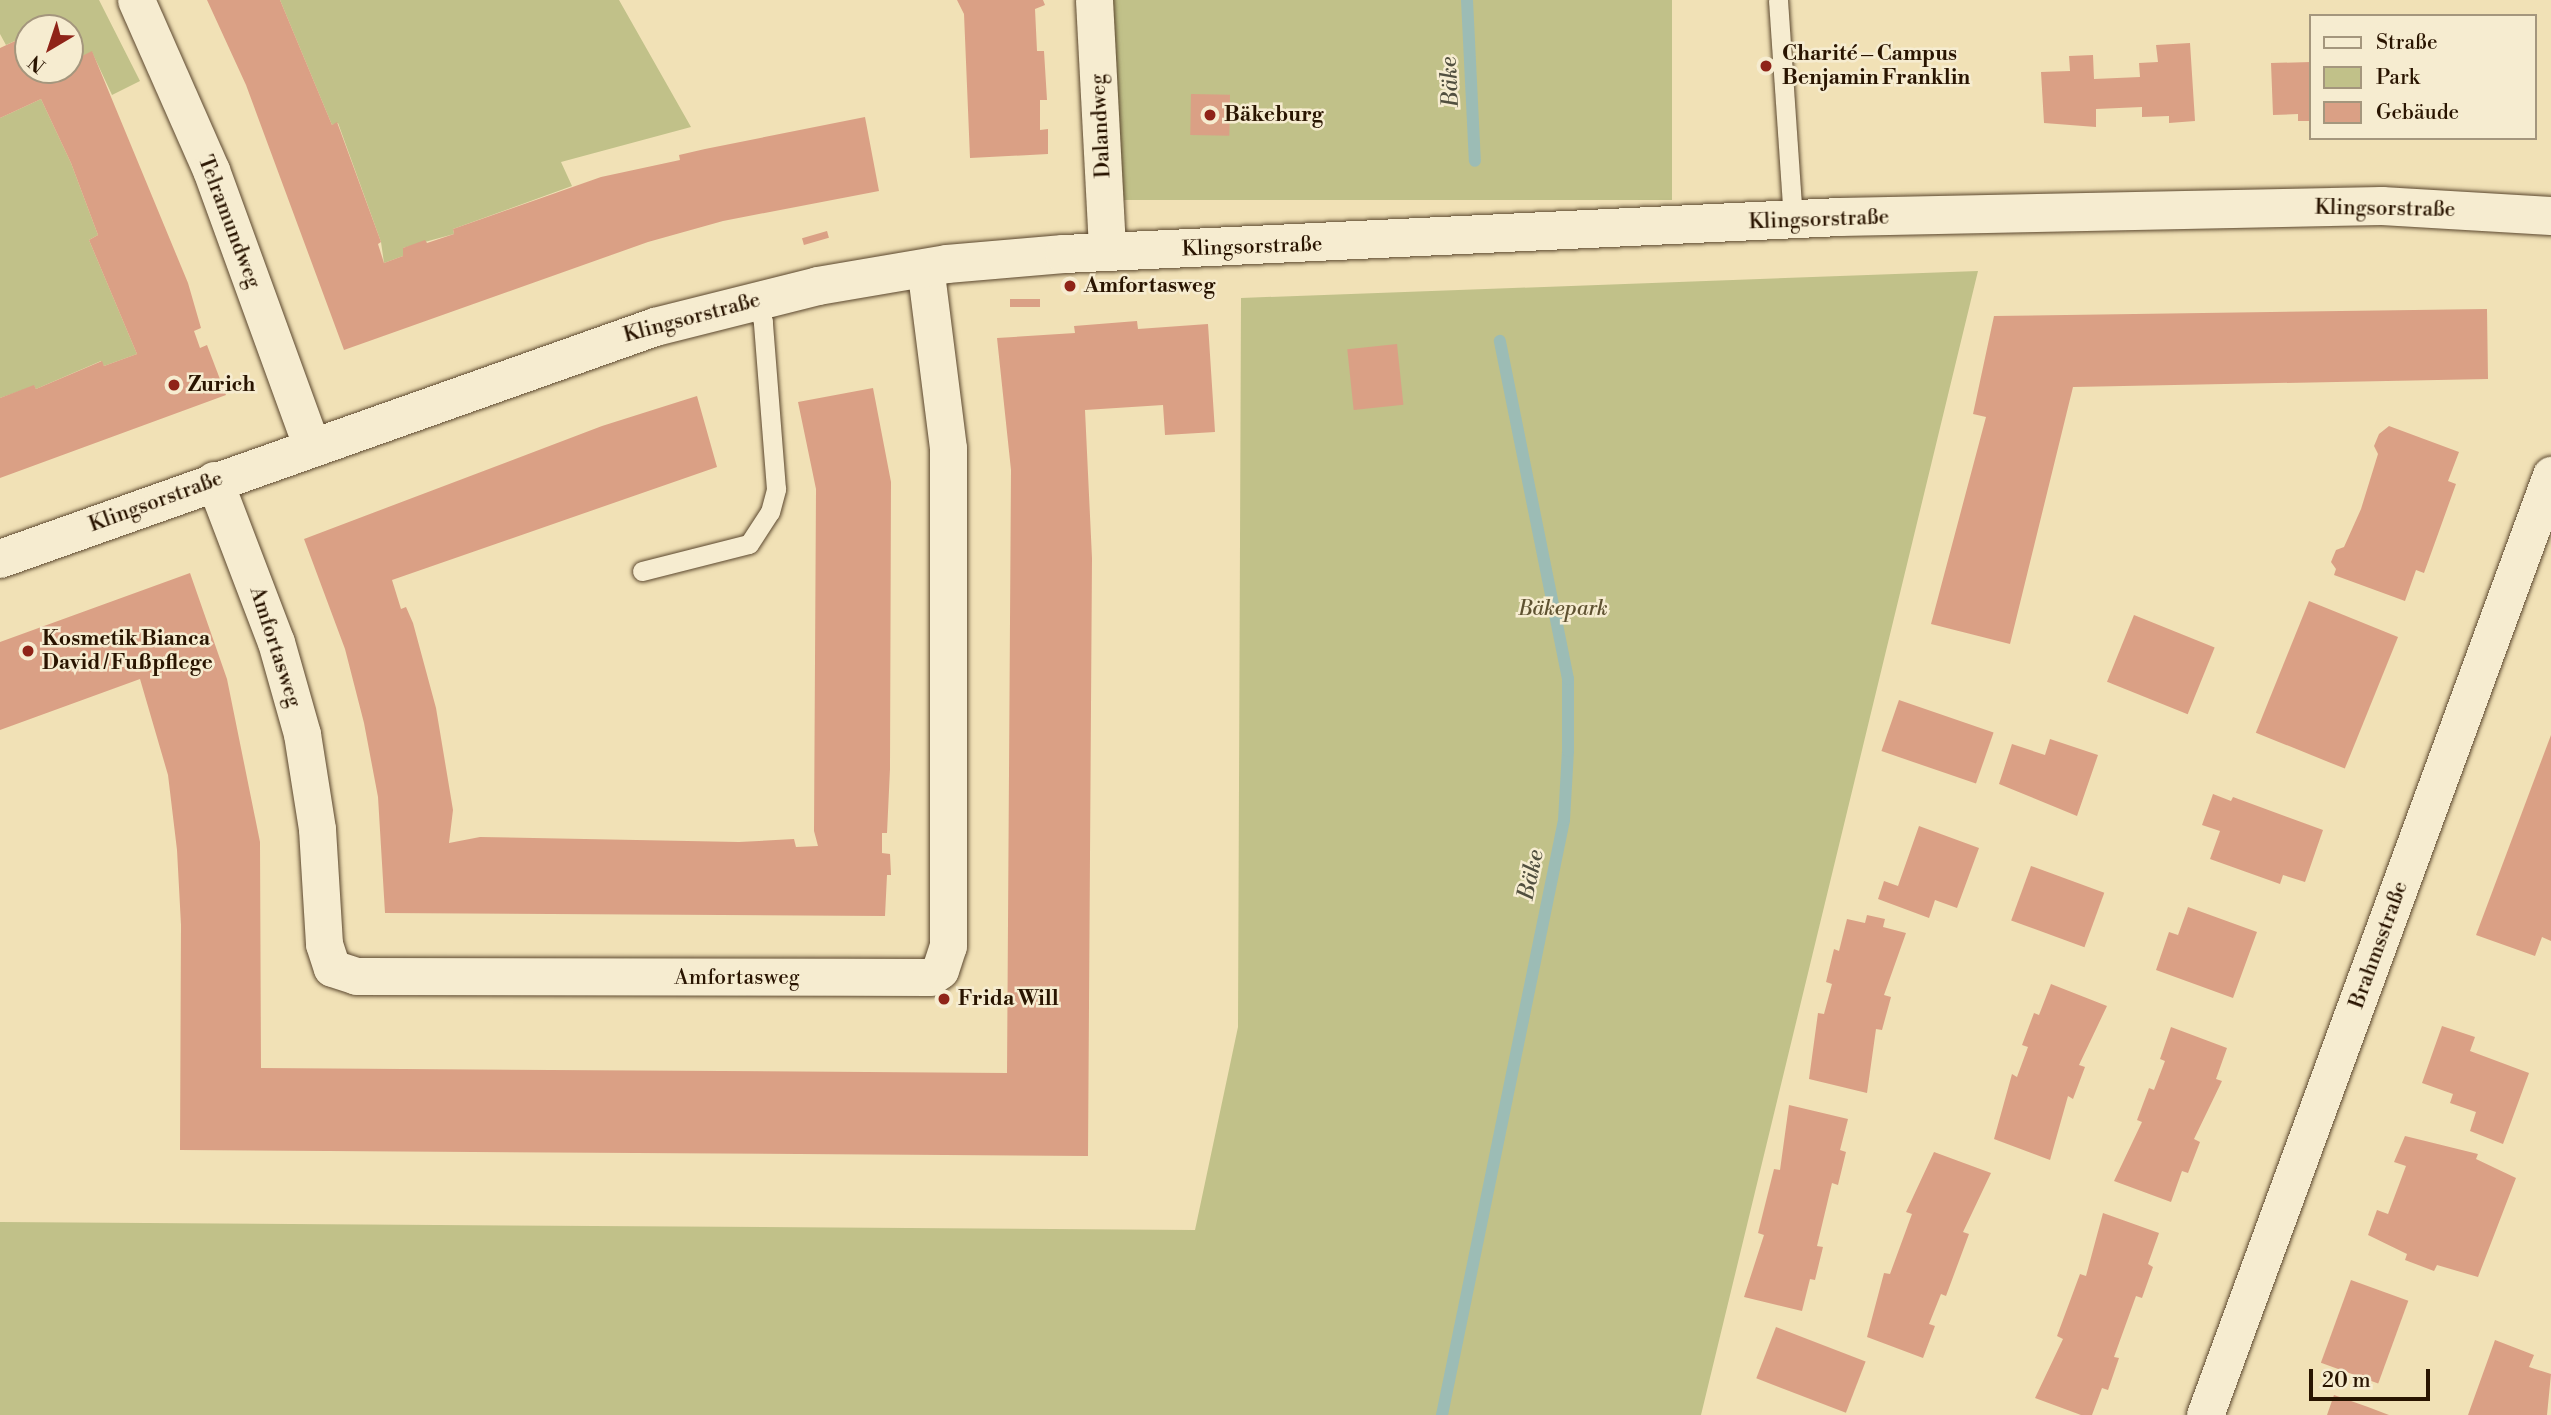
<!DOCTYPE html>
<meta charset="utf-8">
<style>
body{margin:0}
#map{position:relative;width:2551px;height:1415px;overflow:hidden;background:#f1e1b6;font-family:"Libre Bodoni",serif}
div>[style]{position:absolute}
.green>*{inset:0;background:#c1c189;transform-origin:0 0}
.stream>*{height:12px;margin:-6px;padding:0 6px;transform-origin:6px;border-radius:6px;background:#9cbcb5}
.building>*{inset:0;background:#daa085;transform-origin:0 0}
.roads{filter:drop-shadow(0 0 2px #5b472e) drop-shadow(0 0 2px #5b472e)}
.service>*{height:19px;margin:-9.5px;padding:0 9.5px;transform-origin:9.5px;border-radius:9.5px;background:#f6ecd0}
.minor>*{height:37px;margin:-18.5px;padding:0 18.5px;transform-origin:18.5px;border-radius:18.5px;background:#f6ecd0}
.tertiary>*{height:38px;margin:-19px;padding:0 19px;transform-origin:19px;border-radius:19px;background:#f6ecd0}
.dots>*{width:19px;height:19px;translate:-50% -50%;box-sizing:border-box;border:4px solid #f6ecd0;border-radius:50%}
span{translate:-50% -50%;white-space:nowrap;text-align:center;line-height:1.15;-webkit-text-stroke:5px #f6ecd0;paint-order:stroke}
.poi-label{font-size:21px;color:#291400;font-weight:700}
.left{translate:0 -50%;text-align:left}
.street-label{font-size:21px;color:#291400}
.park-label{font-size:21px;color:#5e5130;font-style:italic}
.water-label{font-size:23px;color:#514f3f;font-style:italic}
.legend{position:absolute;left:2309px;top:14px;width:228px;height:126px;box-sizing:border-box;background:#f6ecd0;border:2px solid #a4967d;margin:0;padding:9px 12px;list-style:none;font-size:21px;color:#291400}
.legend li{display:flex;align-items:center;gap:14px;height:35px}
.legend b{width:35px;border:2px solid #a4967d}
.north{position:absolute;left:14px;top:14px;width:70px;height:70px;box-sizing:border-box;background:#f6ecd0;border:2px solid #a4967d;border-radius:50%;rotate:219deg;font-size:19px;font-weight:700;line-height:28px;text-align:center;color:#291400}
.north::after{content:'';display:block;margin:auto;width:24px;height:32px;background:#8f2418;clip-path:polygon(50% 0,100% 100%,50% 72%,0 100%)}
.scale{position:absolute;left:2309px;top:1369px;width:121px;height:32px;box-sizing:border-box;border:4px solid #291400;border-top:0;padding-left:9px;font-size:21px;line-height:24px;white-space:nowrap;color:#291400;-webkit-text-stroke:5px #f6ecd0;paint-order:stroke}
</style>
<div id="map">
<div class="green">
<i style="clip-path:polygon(0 0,99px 0,140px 81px,112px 95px,92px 52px,70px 62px,70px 28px,28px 28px,28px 35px,6px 45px,0 34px)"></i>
<i style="clip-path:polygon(280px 0,619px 0,691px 127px,561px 162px,572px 186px,453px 229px,454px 234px,403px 248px,403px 256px,384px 263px,381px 242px,338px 123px,332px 125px)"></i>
<i style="left:1110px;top:0;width:562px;height:200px"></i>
<i style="clip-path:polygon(41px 99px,71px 163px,98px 235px,89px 240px,137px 354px,104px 366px,101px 361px,36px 389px,34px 386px,0 398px,0 118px)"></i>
<i style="clip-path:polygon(1978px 271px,1701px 1415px,0 1415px,0 1222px,1195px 1230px,1238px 1027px,1241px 298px)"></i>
</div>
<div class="stream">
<i style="left:1467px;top:0;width:161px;rotate:87.2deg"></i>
<i style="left:1442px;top:1415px;width:607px;rotate:-78.41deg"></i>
<i style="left:1564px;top:820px;width:69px;rotate:-86.7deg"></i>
<i style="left:1568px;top:751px;width:72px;rotate:-90deg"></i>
<i style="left:1568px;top:679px;width:345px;rotate:-101.4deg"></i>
</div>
<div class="building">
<i style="clip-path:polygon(207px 0,280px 0,332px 125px,337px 122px,381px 242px,378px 244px,384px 263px,403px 256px,403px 248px,425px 240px,427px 243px,454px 234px,453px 229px,601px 177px,680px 160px,679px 155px,705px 149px,865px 117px,879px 191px,723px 221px,648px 242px,344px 350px,246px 85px)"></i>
<i style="clip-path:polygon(957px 0,1043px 0,1045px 5px,1035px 9px,1037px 51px,1044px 51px,1047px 100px,1040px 100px,1040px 130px,1048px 129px,1048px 154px,970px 158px,964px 14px)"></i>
<i style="clip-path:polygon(28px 35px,28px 70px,70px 70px,70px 62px,92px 51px,188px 283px,201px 328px,194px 331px,200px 348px,207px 345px,226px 395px,0 478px,0 398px,34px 385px,36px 389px,102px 361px,104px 366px,137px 354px,89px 240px,98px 235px,71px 163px,41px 99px,0 118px,0 48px)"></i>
<i style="clip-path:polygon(2190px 43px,2195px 121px,2169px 123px,2169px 116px,2142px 117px,2142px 107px,2096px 109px,2096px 127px,2044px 123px,2041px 72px,2070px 71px,2069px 56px,2093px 55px,2094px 79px,2140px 77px,2139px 63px,2158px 62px,2156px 45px)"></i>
<i style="clip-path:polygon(2311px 62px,2311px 121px,2298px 121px,2298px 114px,2273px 115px,2271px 63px)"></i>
<i style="left:1191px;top:94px;width:39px;height:41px;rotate:1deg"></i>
<i style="left:827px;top:231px;width:7px;height:26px;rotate:74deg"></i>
<i style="left:1040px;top:299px;width:8px;height:30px;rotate:90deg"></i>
<i style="clip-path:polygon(2487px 309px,2488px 379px,2073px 387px,2010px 644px,1931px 624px,1986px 417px,1973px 414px,1994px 316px)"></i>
<i style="clip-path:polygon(1137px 321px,1138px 329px,1208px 324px,1215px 432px,1165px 435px,1163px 405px,1085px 410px,1092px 558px,1088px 1156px,180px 1150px,181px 925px,177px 850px,168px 775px,140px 679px,0 730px,0 642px,190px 573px,227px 679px,260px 842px,261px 1068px,1007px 1073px,1011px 470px,997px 338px,1075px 333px,1074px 326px)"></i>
<i style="left:1397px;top:344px;width:61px;height:50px;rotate:84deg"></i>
<i style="clip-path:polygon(873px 388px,891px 482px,890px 769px,887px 833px,882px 833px,882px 853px,890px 854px,891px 875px,887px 875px,885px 916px,385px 913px,378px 797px,364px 723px,345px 649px,304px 539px,602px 426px,697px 396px,717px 467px,392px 580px,401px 609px,406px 607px,413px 623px,436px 708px,453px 810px,449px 843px,480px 837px,739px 842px,794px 839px,796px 847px,818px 846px,814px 831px,816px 489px,798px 402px)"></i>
<i style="clip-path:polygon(2389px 426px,2459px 452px,2448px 481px,2456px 484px,2424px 573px,2416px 570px,2405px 601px,2334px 575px,2336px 569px,2331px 562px,2336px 550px,2344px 547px,2361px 509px,2378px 454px,2374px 446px,2379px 434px)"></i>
<i style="left:2309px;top:601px;width:96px;height:142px;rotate:22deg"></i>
<i style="left:2134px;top:615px;width:87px;height:72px;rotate:22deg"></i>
<i style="left:1899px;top:700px;width:100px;height:54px;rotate:19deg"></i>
<i style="clip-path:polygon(2551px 735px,2551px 941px,2542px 937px,2535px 956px,2476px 935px)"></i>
<i style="clip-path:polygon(2050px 739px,2098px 755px,2077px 816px,1999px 784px,2012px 744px,2045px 755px)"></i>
<i style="clip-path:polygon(2213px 794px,2231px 801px,2233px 797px,2323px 830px,2305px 882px,2283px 875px,2280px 884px,2210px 859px,2220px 831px,2202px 825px)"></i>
<i style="clip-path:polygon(1919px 826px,1979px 848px,1957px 908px,1935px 900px,1929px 918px,1878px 899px,1884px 881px,1898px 886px)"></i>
<i style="left:2031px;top:866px;width:78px;height:58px;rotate:20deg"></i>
<i style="clip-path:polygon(2188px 907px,2257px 932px,2233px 998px,2156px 970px,2169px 932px,2178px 935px)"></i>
<i style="clip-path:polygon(1867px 915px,1885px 919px,1883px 927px,1906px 933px,1884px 995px,1891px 997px,1882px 1030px,1876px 1029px,1867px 1093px,1809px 1079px,1818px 1013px,1824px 1014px,1832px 984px,1826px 982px,1834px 949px,1839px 951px,1847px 919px,1865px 923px)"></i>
<i style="clip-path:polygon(2051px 984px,2107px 1006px,2079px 1065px,2085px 1067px,2073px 1099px,2068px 1096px,2050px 1160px,1994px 1139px,2012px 1074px,2017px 1077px,2028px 1047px,2022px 1045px,2034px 1013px,2039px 1015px)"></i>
<i style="clip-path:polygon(2442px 1026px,2475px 1037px,2470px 1051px,2529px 1073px,2503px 1144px,2470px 1131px,2476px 1112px,2450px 1103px,2453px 1094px,2422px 1083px)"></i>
<i style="clip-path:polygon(2171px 1027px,2227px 1048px,2216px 1079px,2222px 1081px,2194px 1139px,2200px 1142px,2188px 1173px,2182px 1171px,2171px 1202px,2114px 1181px,2142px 1122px,2137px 1120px,2149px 1088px,2154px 1090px,2165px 1061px,2160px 1059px)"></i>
<i style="clip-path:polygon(1789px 1105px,1848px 1119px,1840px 1150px,1846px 1152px,1838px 1185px,1832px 1183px,1817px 1246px,1823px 1247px,1815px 1280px,1810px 1279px,1802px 1311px,1744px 1297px,1764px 1235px,1758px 1233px,1774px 1169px,1780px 1170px)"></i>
<i style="clip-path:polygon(2405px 1136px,2478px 1154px,2476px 1159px,2516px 1178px,2478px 1277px,2437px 1265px,2434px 1271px,2405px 1260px,2407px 1254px,2368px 1235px,2377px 1210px,2388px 1214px,2406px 1166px,2394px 1162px)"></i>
<i style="clip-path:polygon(1934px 1152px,1991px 1173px,1963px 1232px,1969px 1234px,1946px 1296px,1941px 1294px,1929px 1324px,1935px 1326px,1923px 1358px,1867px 1337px,1884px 1273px,1890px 1274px,1912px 1214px,1906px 1212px)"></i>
<i style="clip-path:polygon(2103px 1213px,2159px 1233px,2148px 1264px,2153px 1267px,2142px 1298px,2136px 1296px,2114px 1357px,2119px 1358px,2108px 1390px,2102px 1388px,2092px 1415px,2081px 1415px,2035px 1398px,2063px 1339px,2057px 1336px,2080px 1274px,2086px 1276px)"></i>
<i style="left:2351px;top:1280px;width:61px;height:88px;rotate:20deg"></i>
<i style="left:1776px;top:1327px;width:96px;height:55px;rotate:21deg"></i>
<i style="clip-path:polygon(2495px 1340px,2534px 1355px,2529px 1367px,2551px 1374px,2547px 1415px,2468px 1415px)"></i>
<i style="clip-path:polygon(2334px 1395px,2368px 1407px,2389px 1415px,2327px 1415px)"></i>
</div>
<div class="roads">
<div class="service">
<i style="left:1778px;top:0;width:221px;rotate:86.1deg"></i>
<i style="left:642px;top:571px;width:110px;rotate:-14.2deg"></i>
<i style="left:749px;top:544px;width:38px;rotate:-57deg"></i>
<i style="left:770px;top:512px;width:24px;rotate:-75deg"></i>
<i style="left:776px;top:489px;width:168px;rotate:-94.5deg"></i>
<i style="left:763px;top:322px;width:23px;rotate:-105deg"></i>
</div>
<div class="minor">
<i style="left:136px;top:0;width:186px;rotate:66.2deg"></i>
<i style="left:211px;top:170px;width:296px;rotate:70deg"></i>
<i style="left:1094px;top:0;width:252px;rotate:87deg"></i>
<i style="left:214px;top:480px;width:173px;rotate:69.1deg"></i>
<i style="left:276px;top:642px;width:96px;rotate:74.2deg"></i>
<i style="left:302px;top:734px;width:96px;rotate:81deg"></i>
<i style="left:317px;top:829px;width:115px;rotate:86.5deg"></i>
<i style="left:324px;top:944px;width:25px;rotate:72deg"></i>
<i style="left:332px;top:968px;width:25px;rotate:18deg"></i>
<i style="left:356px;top:976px;width:574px;rotate:0.1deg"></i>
<i style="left:930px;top:977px;width:12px;rotate:-35deg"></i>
<i style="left:940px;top:970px;width:25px;rotate:-72deg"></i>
<i style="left:948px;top:946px;width:498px;rotate:-90deg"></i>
<i style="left:948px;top:448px;width:182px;rotate:-97.2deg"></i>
<i style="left:2205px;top:1415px;width:1002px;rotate:-69.79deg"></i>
</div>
<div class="tertiary">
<i style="left:0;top:559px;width:695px;rotate:-19.5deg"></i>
<i style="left:655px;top:327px;width:168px;rotate:-14.1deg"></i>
<i style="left:818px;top:286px;width:131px;rotate:-9.7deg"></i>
<i style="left:947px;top:264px;width:117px;rotate:-4.9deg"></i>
<i style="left:1064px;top:254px;width:777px;rotate:-2.73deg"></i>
<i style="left:1840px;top:217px;width:542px;rotate:-1.16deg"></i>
<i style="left:2382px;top:206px;width:169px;rotate:3.4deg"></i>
</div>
</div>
<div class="dots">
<i style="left:1766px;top:66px;background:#8f2418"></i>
<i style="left:1210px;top:115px;background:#8f2418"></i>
<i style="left:1070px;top:286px;background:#8f2418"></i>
<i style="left:174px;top:385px;background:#8f2418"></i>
<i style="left:28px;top:651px;background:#8f2418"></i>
<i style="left:944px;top:999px;background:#8f2418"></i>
</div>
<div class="poi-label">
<span class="left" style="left:1782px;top:66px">Charité – Campus<br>Benjamin Franklin</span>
<span class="left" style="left:1224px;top:115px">Bäkeburg</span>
<span class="left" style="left:1084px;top:286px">Amfortasweg</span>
<span class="left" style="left:188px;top:385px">Zurich</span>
<span class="left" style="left:42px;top:651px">Kosmetik Bianca<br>David / Fußpflege</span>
<span class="left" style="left:958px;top:999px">Frida Will</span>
</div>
<div class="street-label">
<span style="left:1101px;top:126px;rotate:-93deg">Dalandweg</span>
<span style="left:2385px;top:209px;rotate:1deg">Klingsorstraße</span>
<span style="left:1819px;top:220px;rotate:-2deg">Klingsorstraße</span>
<span style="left:229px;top:222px;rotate:69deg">Telramundweg</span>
<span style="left:1252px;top:247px;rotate:-2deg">Klingsorstraße</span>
<span style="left:692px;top:318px;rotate:-15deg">Klingsorstraße</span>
<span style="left:156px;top:502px;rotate:-20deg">Klingsorstraße</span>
<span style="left:275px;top:647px;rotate:72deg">Amfortasweg</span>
<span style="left:2379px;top:945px;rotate:-70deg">Brahmsstraße</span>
<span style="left:737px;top:978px">Amfortasweg</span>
</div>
<div class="park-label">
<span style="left:1563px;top:609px">Bäkepark</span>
</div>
<div class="water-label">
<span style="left:1450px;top:82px;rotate:-93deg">Bäke</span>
<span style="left:1531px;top:875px;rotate:-78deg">Bäke</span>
</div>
<ul class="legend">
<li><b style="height:9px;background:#f6ecd0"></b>Straße</li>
<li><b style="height:19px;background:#c1c189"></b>Park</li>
<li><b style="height:19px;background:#daa085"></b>Gebäude</li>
</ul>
<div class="north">N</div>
<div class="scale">20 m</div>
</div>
